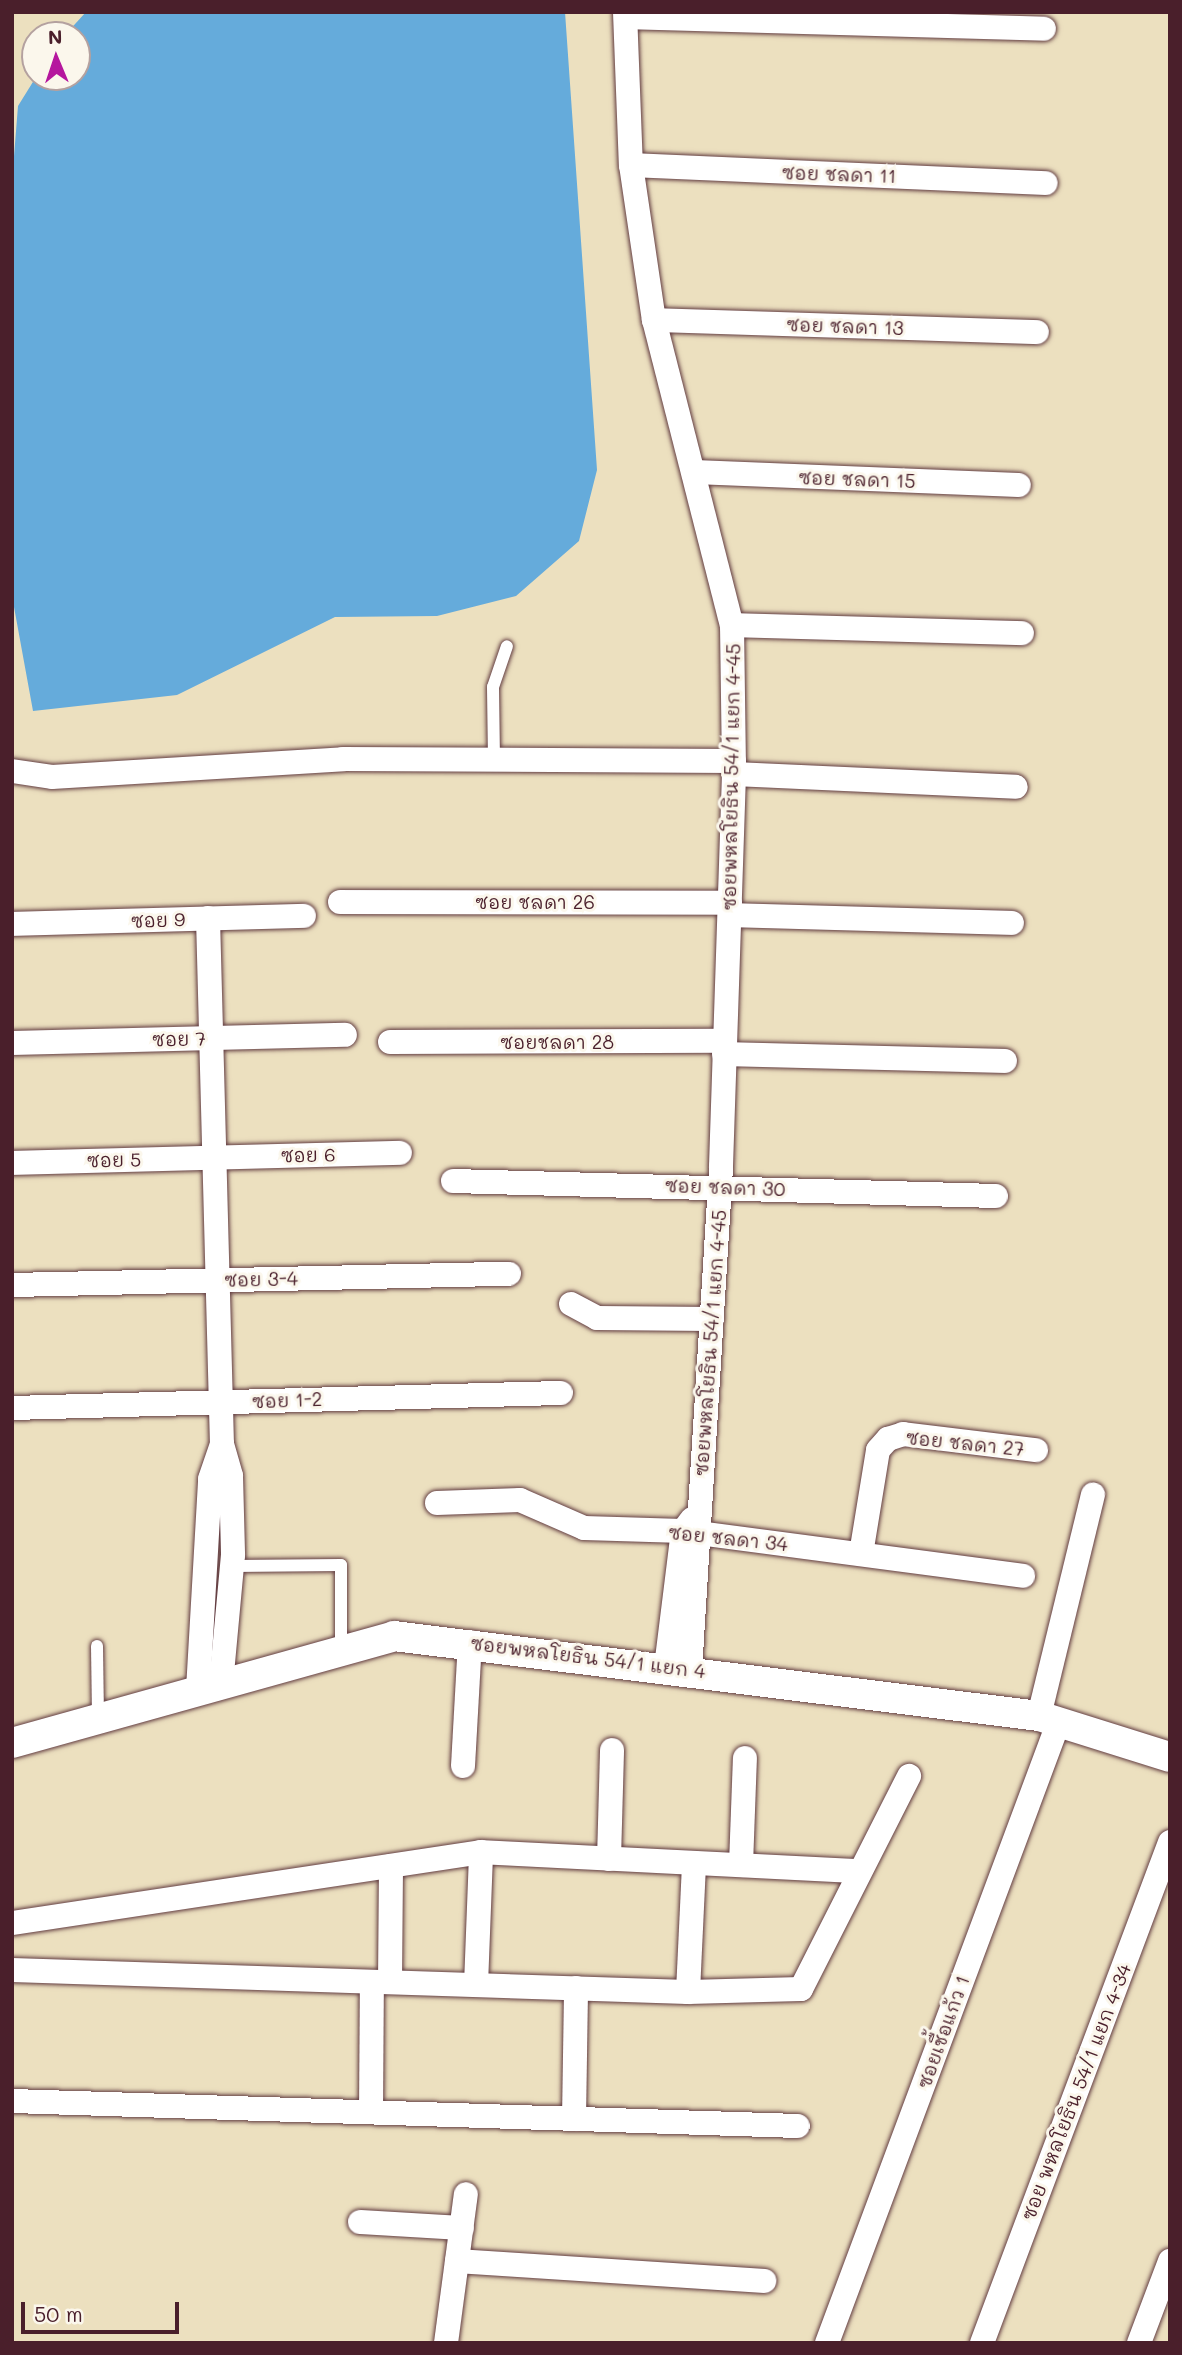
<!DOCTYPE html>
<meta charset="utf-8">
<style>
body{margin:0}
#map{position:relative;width:1182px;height:2355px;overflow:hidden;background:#ece0bf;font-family:Mali,"Playpen Sans Thai",sans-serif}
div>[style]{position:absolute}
.water>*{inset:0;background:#65abdb}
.roads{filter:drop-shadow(0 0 2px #623c41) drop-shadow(0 0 2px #623c41)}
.service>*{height:12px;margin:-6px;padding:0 6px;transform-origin:6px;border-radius:6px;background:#fff}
.minor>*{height:24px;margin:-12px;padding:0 12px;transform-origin:12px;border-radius:12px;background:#fff}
.tertiary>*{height:30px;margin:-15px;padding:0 15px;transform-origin:15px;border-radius:15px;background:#fff}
span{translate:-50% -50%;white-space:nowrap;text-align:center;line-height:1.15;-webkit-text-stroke:6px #fbf7ec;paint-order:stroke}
.street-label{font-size:19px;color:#4a1f2b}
.frame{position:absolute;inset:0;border:14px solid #4a1f2b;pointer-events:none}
.north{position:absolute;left:21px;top:21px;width:70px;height:70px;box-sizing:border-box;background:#fbf7ec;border:2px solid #b4a19f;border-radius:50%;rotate:358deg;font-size:19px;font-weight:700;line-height:28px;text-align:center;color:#4a1f2b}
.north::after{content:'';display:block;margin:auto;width:24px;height:32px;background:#b5179e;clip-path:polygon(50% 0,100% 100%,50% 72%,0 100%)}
.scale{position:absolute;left:21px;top:2302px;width:158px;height:32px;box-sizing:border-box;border:4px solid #4a1f2b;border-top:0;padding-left:9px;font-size:21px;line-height:24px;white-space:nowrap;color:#4a1f2b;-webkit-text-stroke:5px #fbf7ec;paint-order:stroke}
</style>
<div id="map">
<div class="water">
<i style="clip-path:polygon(86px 12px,565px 12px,597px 470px,579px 541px,516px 596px,437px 616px,335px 617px,177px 695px,33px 711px,12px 596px,12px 181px,18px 106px,36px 77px,77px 77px,77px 35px,65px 35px)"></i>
</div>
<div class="roads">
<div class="service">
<i style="left:494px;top:760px;width:73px;rotate:-90.8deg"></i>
<i style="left:493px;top:687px;width:43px;rotate:-71.1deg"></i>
<i style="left:232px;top:1566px;width:109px;rotate:-0.5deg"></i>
<i style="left:341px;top:1565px;width:84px;rotate:90deg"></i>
<i style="left:97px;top:1646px;width:73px;rotate:89.2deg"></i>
</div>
<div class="minor">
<i style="left:625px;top:12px;width:153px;rotate:87.8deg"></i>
<i style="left:631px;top:165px;width:157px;rotate:81.6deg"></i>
<i style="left:654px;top:320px;width:315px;rotate:75.7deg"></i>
<i style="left:732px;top:625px;width:149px;rotate:89.2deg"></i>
<i style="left:734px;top:774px;width:394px;rotate:91.9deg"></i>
<i style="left:721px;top:1168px;width:503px;rotate:93.53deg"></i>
<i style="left:626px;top:17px;width:418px;rotate:1.6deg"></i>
<i style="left:631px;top:165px;width:415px;rotate:2.5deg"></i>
<i style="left:654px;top:320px;width:383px;rotate:1.8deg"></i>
<i style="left:694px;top:472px;width:325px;rotate:2.3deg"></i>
<i style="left:732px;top:625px;width:290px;rotate:1.6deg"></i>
<i style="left:12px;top:771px;width:40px;rotate:8.5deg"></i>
<i style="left:52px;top:777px;width:292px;rotate:-3.5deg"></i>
<i style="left:343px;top:759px;width:391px;rotate:0.3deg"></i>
<i style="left:734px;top:774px;width:282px;rotate:2.6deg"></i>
<i style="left:340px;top:902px;width:390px;rotate:0.1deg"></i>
<i style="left:730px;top:915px;width:282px;rotate:1.6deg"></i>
<i style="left:208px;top:918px;width:526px;rotate:88.48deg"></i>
<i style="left:222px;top:1444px;width:33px;rotate:74deg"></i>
<i style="left:231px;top:1476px;width:79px;rotate:88.5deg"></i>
<i style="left:233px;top:1555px;width:130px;rotate:95.3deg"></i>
<i style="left:12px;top:924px;width:292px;rotate:-1.6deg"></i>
<i style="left:390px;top:1042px;width:334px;rotate:-0.2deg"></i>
<i style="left:12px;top:1043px;width:333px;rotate:-1.4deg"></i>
<i style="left:724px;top:1054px;width:281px;rotate:1.4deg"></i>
<i style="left:12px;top:1163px;width:388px;rotate:-1.5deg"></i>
<i style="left:453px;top:1181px;width:543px;rotate:1.58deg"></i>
<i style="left:12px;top:1285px;width:497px;rotate:-1.3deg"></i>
<i style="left:571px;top:1304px;width:30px;rotate:28deg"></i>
<i style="left:597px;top:1318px;width:115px;rotate:0.5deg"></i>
<i style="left:12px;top:1408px;width:549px;rotate:-1.57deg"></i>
<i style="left:437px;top:1503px;width:83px;rotate:-2.1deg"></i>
<i style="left:520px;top:1500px;width:70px;rotate:23.6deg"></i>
<i style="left:584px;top:1528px;width:99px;rotate:1.7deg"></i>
<i style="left:683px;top:1531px;width:343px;rotate:7.5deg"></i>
<i style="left:861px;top:1554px;width:105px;rotate:-80.7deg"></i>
<i style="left:878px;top:1450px;width:15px;rotate:-48deg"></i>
<i style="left:888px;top:1439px;width:16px;rotate:-18deg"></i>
<i style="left:903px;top:1434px;width:134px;rotate:6.9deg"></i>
<i style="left:666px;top:1667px;width:137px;rotate:-82.9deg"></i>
<i style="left:683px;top:1531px;width:15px;rotate:-53deg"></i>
<i style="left:198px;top:1690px;width:211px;rotate:-86.7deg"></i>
<i style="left:210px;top:1479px;width:37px;rotate:-71deg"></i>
<i style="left:1039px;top:1716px;width:228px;rotate:-76.3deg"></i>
<i style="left:463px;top:1766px;width:124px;rotate:-86.8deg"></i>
<i style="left:609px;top:1859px;width:109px;rotate:-88.4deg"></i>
<i style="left:741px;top:1865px;width:107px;rotate:-87.9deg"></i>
<i style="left:12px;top:1923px;width:474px;rotate:-8.6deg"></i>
<i style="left:481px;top:1852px;width:377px;rotate:2.9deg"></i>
<i style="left:12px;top:1970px;width:676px;rotate:1.86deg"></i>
<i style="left:688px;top:1992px;width:113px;rotate:-1.5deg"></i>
<i style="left:801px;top:1989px;width:239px;rotate:-63.1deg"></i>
<i style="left:390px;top:1982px;width:116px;rotate:-89.5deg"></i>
<i style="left:476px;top:1985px;width:133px;rotate:-87.8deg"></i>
<i style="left:688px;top:1992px;width:129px;rotate:-87.3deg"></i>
<i style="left:12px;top:2101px;width:786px;rotate:1.82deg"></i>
<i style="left:371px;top:2112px;width:130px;rotate:-89.6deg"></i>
<i style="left:574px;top:2119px;width:131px;rotate:-89.1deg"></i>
<i style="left:360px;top:2222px;width:102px;rotate:3.4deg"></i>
<i style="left:457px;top:2261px;width:308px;rotate:3.7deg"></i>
<i style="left:446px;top:2343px;width:150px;rotate:-82.4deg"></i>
<i style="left:827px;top:2343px;width:664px;rotate:-69.54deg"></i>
<i style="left:982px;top:2343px;width:535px;rotate:-69.43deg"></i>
<i style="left:1139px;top:2343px;width:88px;rotate:-69.3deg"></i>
</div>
<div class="tertiary">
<i style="left:12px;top:1743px;width:397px;rotate:-15.6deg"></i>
<i style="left:394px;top:1636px;width:650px;rotate:7.07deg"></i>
<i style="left:1039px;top:1716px;width:137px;rotate:17.4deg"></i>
</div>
</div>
<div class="street-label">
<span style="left:839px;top:174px;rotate:2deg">ซอย ชลดา 11</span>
<span style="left:845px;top:326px;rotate:2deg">ซอย ชลดา 13</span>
<span style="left:857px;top:479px;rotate:2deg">ซอย ชลดา 15</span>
<span style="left:731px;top:777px;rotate:-89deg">ซอยพหลโยธิน 54/1 แยก 4-45</span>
<span style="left:535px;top:902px">ซอย ชลดา 26</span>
<span style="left:158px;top:920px;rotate:-2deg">ซอย 9</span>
<span style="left:179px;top:1039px;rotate:-1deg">ซอย 7</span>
<span style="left:557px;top:1042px">ซอยชลดา 28</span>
<span style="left:308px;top:1155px;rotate:-1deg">ซอย 6</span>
<span style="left:114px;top:1160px;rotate:-1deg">ซอย 5</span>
<span style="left:725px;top:1187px;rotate:2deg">ซอย ชลดา 30</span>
<span style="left:261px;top:1279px;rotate:-1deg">ซอย 3-4</span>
<span style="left:710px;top:1343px;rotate:-86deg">ซอยพหลโยธิน 54/1 แยก 4-45</span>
<span style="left:287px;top:1400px;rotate:-2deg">ซอย 1-2</span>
<span style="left:965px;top:1443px;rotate:6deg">ซอย ชลดา 27</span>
<span style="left:728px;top:1538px;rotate:6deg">ซอย ชลดา 34</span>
<span style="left:588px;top:1657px;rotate:7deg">ซอยพหลโยธิน 54/1 แยก 4</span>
<span style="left:943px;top:2032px;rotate:-70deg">ซอยเชื้อแก้ว 1</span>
<span style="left:1076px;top:2092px;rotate:-69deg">ซอย พหลโยธิน 54/1 แยก 4-34</span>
</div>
<div class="frame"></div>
<div class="north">N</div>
<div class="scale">50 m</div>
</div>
